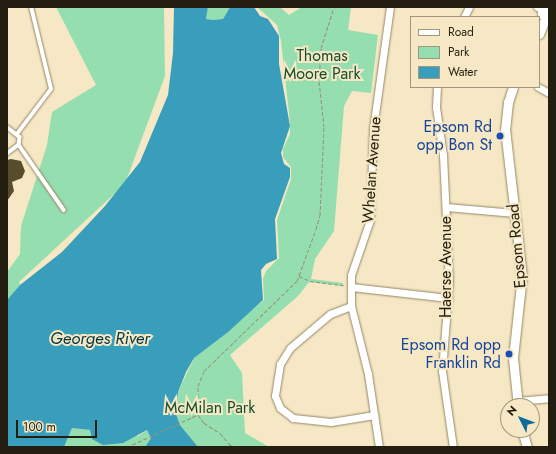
<!DOCTYPE html>
<style>
body{margin:0}
#map{position:relative;width:556px;height:454px;overflow:hidden;background:#f6e8c4;font-family:Jost,sans-serif}
div>[style]{position:absolute}
.green>*{inset:0;background:#95deaf}
.water>*{inset:0;background:#389ebb}
.building>*{inset:0;background:#594c2d}
.path>*{height:1px;margin-top:-0.5px;transform-origin:0;background:repeating-linear-gradient(90deg,#998f75 0 4px,transparent 0 6px)}
.roads{filter:drop-shadow(0 0 1px #948766) drop-shadow(0 0 1px #948766)}
.lane>*{height:3.5px;margin:-1.75px;padding:0 1.75px;transform-origin:1.75px;border-radius:1.75px;background:#fff}
.street>*{height:7px;margin:-3.5px;padding:0 3.5px;transform-origin:3.5px;border-radius:3.5px;background:#fff}
.secondary>*{height:9px;margin:-4.5px;padding:0 4.5px;transform-origin:4.5px;border-radius:4.5px;background:#fff}
.dots>*{width:11px;height:11px;translate:-50% -50%;box-sizing:border-box;border:2px solid #f6e8c4;border-radius:50%}
span{translate:-50% -50%;white-space:nowrap;text-align:center;line-height:1.15;-webkit-text-stroke:4px #f6e8c4;paint-order:stroke}
.park-label{font-size:16px;color:#154d2f}
.transit-label{font-size:16px;color:#164399}
.right{translate:-100% -50%;text-align:right}
.street-label{font-size:16px;color:#231e10}
.water-label{font-size:17px;color:#083743;font-style:italic}
.frame{position:absolute;inset:0;border:8px solid #231e10;pointer-events:none}
.legend{position:absolute;left:410px;top:16px;width:130px;height:72px;box-sizing:border-box;background:#f6e8c4;border:1px solid #a2977c;margin:0;padding:5px 7px;list-style:none;font-size:12px;color:#231e10}
.legend li{display:flex;align-items:center;gap:8px;height:20px}
.legend b{width:20px;border:1px solid #a2977c}
.north{position:absolute;left:500px;top:398px;width:40px;height:40px;box-sizing:border-box;background:#f6e8c4;border:1px solid #a2977c;border-radius:50%;rotate:312deg;font-size:11px;font-weight:700;line-height:16px;text-align:center;color:#231e10}
.north::after{content:'';display:block;margin:auto;width:14px;height:18px;background:#106b9b;clip-path:polygon(50% 0,100% 100%,50% 72%,0 100%)}
.scale{position:absolute;left:16px;top:420px;width:81px;height:18px;box-sizing:border-box;border:2px solid #231e10;border-top:0;padding-left:5px;font-size:12px;line-height:14px;white-space:nowrap;color:#231e10;-webkit-text-stroke:3px #f6e8c4;paint-order:stroke}
</style>
<div id="map">
<div class="green">
<i style="clip-path:polygon(56px 7px,164px 7px,165px 76px,125px 184px,19px 282px,20px 285px,7px 300px,7px 272px,20px 254px,21px 226px,47px 145px,52px 112px,96px 85px)"></i>
<i style="clip-path:polygon(208px 7px,230px 7px,223px 19px,213px 20px,206px 19px)"></i>
<i style="clip-path:polygon(257px 7px,280px 7px,289px 15px,302px 7px,351px 7px,348px 30px,378px 35px,371px 93px,352px 91px,344px 106px,334px 231px,315px 259px,311px 279px,343px 283px,343px 286px,309px 282px,298px 296px,230px 355px,242px 373px,245px 433px,269px 447px,198px 447px,180px 425px,176px 414px,178px 392px,194px 358px,264px 300px,263px 279px,266px 271px,279px 258px,277px 220px,291px 179px,291px 167px,283px 157px,283px 149px,290px 134px,290px 122px,281px 41px,277px 25px)"></i>
<i style="clip-path:polygon(72px 428px,138px 436px,147px 430px,151px 438px,145px 447px,64px 447px)"></i>
</div>
<div class="water">
<i style="clip-path:polygon(174px 7px,208px 7px,206px 19px,213px 20px,223px 19px,230px 7px,254px 7px,260px 16px,268px 19px,279px 36px,279px 64px,290px 126px,281px 153px,284px 164px,290px 168px,290px 177px,275px 219px,277px 259px,266px 264px,261px 270px,263px 300px,228px 332px,194px 358px,186px 372px,178px 392px,176px 414px,180px 425px,198px 447px,145px 447px,151px 438px,147px 430px,123px 443px,103px 445px,92px 439px,90px 430px,72px 428px,64px 447px,7px 447px,7px 300px,20px 285px,62px 252px,105px 206px,140px 162px,168px 95px,173px 53px)"></i>
</div>
<div class="building">
<i style="clip-path:polygon(11px 159px,21px 161px,25px 171px,22px 178px,12px 182px,14px 191px,7px 201px,7px 160px)"></i>
</div>
<div class="path">
<i style="left:299px;top:276px;width:12px;rotate:24deg"></i>
<i style="left:310px;top:281px;width:34px;rotate:7deg"></i>
<i style="left:198px;top:415px;width:29px;rotate:-90deg"></i>
<i style="left:198px;top:386px;width:16px;rotate:-68deg"></i>
<i style="left:204px;top:371px;width:129px;rotate:-44.1deg"></i>
<i style="left:297px;top:281px;width:55px;rotate:-69.9deg"></i>
<i style="left:316px;top:229px;width:15px;rotate:-74deg"></i>
<i style="left:320px;top:215px;width:88px;rotate:-87.4deg"></i>
<i style="left:324px;top:127px;width:47px;rotate:-96.1deg"></i>
<i style="left:319px;top:80px;width:32px;rotate:-86deg"></i>
<i style="left:321px;top:48px;width:43px;rotate:-72.4deg"></i>
<i style="left:198px;top:415px;width:10px;rotate:53deg"></i>
<i style="left:204px;top:423px;width:19px;rotate:32deg"></i>
<i style="left:220px;top:433px;width:16px;rotate:50deg"></i>
<i style="left:230px;top:445px;width:6px;rotate:18deg"></i>
<i style="left:127px;top:447px;width:77px;rotate:-24.6deg"></i>
</div>
<div class="roads">
<div class="lane">
<i style="left:7px;top:127px;width:16px;rotate:38deg"></i>
<i style="left:20px;top:137px;width:8px;rotate:97deg"></i>
<i style="left:19px;top:145px;width:15px;rotate:143deg"></i>
<i style="left:17px;top:134px;width:56px;rotate:-52.9deg"></i>
<i style="left:51px;top:89px;width:84px;rotate:-103.7deg"></i>
<i style="left:19px;top:145px;width:79px;rotate:55.3deg"></i>
</div>
<div class="street">
<i style="left:537px;top:7px;width:7px;rotate:27deg"></i>
<i style="left:464px;top:17px;width:11px;rotate:-63deg"></i>
<i style="left:437px;top:87px;width:20px;rotate:93deg"></i>
<i style="left:436px;top:107px;width:49px;rotate:81.7deg"></i>
<i style="left:443px;top:155px;width:125px;rotate:87.3deg"></i>
<i style="left:449px;top:280px;width:91px;rotate:94.4deg"></i>
<i style="left:442px;top:371px;width:77px;rotate:81.8deg"></i>
<i style="left:538px;top:87px;width:13px;rotate:29deg"></i>
<i style="left:446px;top:207px;width:69px;rotate:5deg"></i>
<i style="left:351px;top:287px;width:98px;rotate:6.5deg"></i>
<i style="left:351px;top:306px;width:22px;rotate:159deg"></i>
<i style="left:330px;top:314px;width:52px;rotate:139.6deg"></i>
<i style="left:290px;top:348px;width:19px;rotate:122deg"></i>
<i style="left:280px;top:364px;width:32px;rotate:99deg"></i>
<i style="left:275px;top:396px;width:13px;rotate:67deg"></i>
<i style="left:280px;top:408px;width:16px;rotate:38deg"></i>
<i style="left:293px;top:418px;width:38px;rotate:6deg"></i>
<i style="left:331px;top:422px;width:44px;rotate:-9.2deg"></i>
<i style="left:517px;top:401px;width:32px;rotate:-5deg"></i>
<i style="left:379px;top:447px;width:74px;rotate:-98.6deg"></i>
<i style="left:368px;top:374px;width:70px;rotate:-104deg"></i>
<i style="left:351px;top:306px;width:31px;rotate:-90deg"></i>
<i style="left:351px;top:275px;width:58px;rotate:-70.9deg"></i>
<i style="left:370px;top:220px;width:91px;rotate:-88.1deg"></i>
<i style="left:373px;top:129px;width:123px;rotate:-82.1deg"></i>
</div>
<div class="secondary">
<i style="left:549px;top:8px;width:5px;rotate:180deg"></i>
<i style="left:544px;top:8px;width:5px;rotate:112deg"></i>
<i style="left:542px;top:13px;width:4px;rotate:56deg"></i>
<i style="left:544px;top:16px;width:5px"></i>
<i style="left:539px;top:34px;width:18px;rotate:-68deg"></i>
<i style="left:513px;top:87px;width:16px;rotate:108deg"></i>
<i style="left:508px;top:102px;width:27px;rotate:96deg"></i>
<i style="left:505px;top:129px;width:147px;rotate:83.4deg"></i>
<i style="left:522px;top:275px;width:83px;rotate:96.2deg"></i>
<i style="left:513px;top:358px;width:48px;rotate:84.1deg"></i>
<i style="left:522px;top:430px;width:18px;rotate:74deg"></i>
</div>
</div>
<div class="dots">
<i style="left:500px;top:136px;background:#1a4fb4"></i>
<i style="left:509px;top:354px;background:#1a4fb4"></i>
</div>
<div class="park-label">
<span style="left:322px;top:65px">Thomas<br>Moore Park</span>
<span style="left:210px;top:408px">McMilan Park</span>
</div>
<div class="transit-label">
<span class="right" style="left:492px;top:136px">Epsom Rd<br>opp Bon St</span>
<span class="right" style="left:501px;top:354px">Epsom Rd opp<br>Franklin Rd</span>
</div>
<div class="street-label">
<span style="left:372px;top:170px;rotate:-86deg">Whelan Avenue</span>
<span style="left:517px;top:246px;rotate:-95deg">Epsom Road</span>
<span style="left:446px;top:267px;rotate:-90deg">Haerse Avenue</span>
</div>
<div class="water-label">
<span style="left:100px;top:339px">Georges River</span>
</div>
<div class="frame"></div>
<ul class="legend">
<li><b style="height:5px;background:#fff"></b>Road</li>
<li><b style="height:11px;background:#95deaf"></b>Park</li>
<li><b style="height:11px;background:#389ebb"></b>Water</li>
</ul>
<div class="north">N</div>
<div class="scale">100 m</div>
</div>
